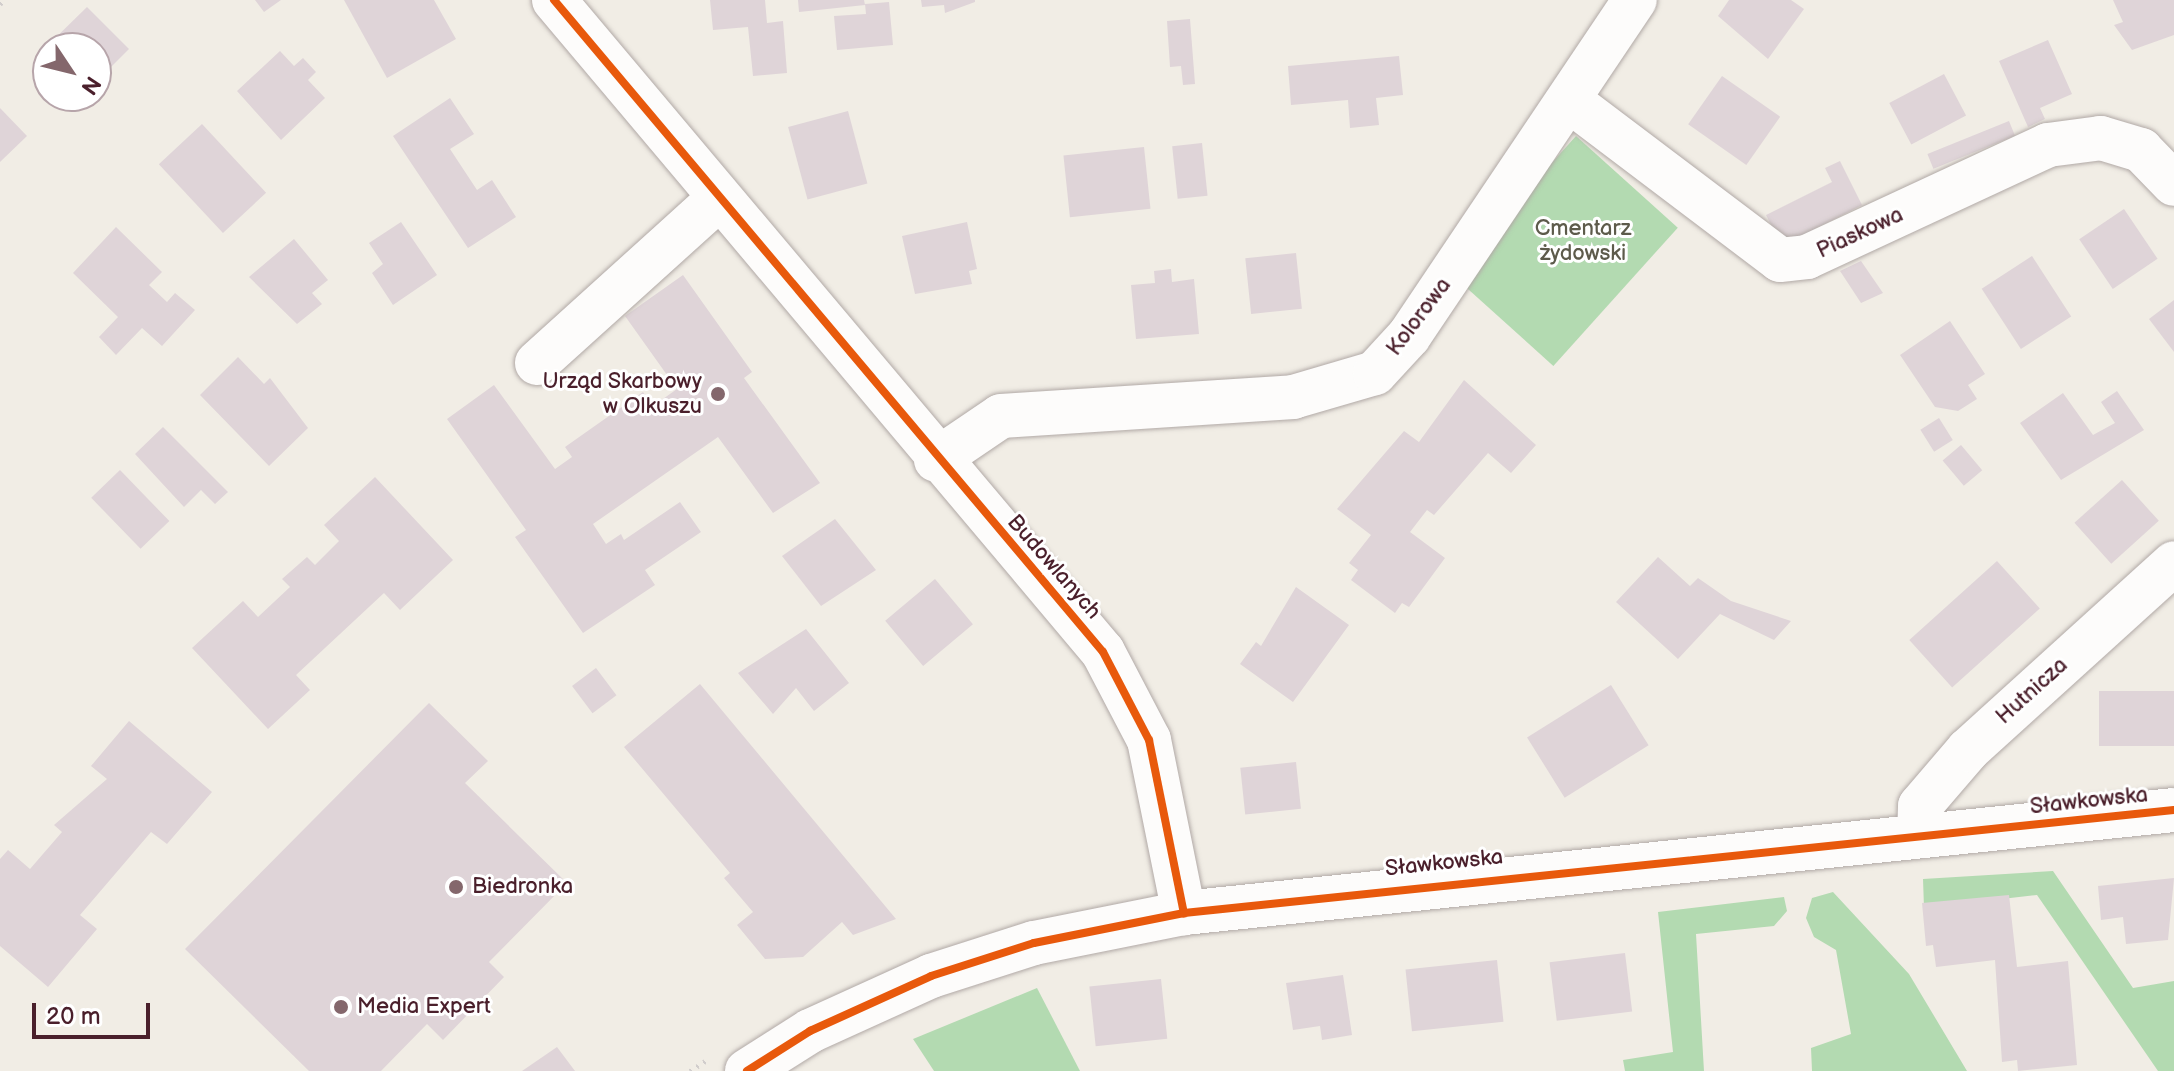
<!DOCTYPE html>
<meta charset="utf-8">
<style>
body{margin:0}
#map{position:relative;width:2174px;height:1071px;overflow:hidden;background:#f1ede5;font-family:"Balsamiq Sans",sans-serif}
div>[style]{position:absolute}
.green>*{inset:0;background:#b3dab1;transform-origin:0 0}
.building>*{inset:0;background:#dfd4d8;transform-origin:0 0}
.path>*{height:5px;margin-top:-2.5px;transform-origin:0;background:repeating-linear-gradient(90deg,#d1cdcc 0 2px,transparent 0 8px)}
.roads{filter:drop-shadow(0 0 2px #b1a9a6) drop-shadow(0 0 2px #b1a9a6)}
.minor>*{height:44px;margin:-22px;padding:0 22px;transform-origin:22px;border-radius:22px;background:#fdfcfb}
.cycleway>*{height:8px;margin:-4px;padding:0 4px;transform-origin:4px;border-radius:4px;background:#e8590c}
.dots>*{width:22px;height:22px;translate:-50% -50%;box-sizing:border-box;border:4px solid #fff;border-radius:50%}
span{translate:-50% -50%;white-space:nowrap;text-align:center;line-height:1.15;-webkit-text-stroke:6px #fff;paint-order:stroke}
.park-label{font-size:22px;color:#5d5b4b}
.street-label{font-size:22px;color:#4a1f2b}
.poi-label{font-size:22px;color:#4a1f2b}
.right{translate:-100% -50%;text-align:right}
.left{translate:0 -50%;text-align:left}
.north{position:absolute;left:32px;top:32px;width:80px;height:80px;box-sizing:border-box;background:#fff;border:2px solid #b7a5aa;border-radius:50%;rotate:125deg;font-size:22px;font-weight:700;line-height:32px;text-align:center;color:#4a1f2b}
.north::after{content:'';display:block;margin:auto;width:28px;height:36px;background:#84676c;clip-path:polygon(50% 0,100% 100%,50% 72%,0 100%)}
.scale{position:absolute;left:32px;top:1003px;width:118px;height:36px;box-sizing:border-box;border:4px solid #4a1f2b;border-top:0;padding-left:10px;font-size:24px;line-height:28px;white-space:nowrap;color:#4a1f2b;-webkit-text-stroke:6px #fff;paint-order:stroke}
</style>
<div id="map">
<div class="green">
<i style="left:1576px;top:136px;width:137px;height:186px;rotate:42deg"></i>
<i style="clip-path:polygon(2053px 871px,2133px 988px,2174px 981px,2174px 1071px,2158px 1071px,2037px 895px,1924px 908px,1923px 879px)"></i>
<i style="clip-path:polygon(1833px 892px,1909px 974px,1967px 1071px,1812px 1071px,1811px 1048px,1851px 1034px,1836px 950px,1814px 937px,1806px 918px,1812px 898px)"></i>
<i style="clip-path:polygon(1784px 897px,1787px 911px,1774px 926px,1696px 934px,1704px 1071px,1625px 1071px,1623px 1060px,1673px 1052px,1658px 912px)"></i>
<i style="clip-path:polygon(1037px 988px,1080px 1071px,934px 1071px,913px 1039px)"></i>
</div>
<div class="building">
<i style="clip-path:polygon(255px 0,281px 0,264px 12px)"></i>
<i style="clip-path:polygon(344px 0,434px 0,456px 39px,387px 78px)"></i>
<i style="clip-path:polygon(710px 0,765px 0,767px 23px,783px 21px,787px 73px,753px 76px,748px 27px,713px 30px)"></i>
<i style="clip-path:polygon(798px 0,864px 0,865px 5px,799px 12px)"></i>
<i style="clip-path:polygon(921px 0,975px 0,975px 2px,945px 13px,944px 5px,922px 7px)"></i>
<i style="clip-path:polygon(1729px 0,1791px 0,1804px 9px,1768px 59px,1718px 16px)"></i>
<i style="clip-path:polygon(2113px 0,2174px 0,2174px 35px,2132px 50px,2114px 25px,2123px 22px)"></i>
<i style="clip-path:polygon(889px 2px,893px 45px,837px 50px,834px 16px,866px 14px,865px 4px)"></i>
<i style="clip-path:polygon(87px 7px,129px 49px,96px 82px,96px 48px,48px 48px,48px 57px,42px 51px)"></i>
<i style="clip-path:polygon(1190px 19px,1195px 84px,1183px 85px,1181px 66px,1170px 67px,1167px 21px)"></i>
<i style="clip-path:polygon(2048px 40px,2072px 94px,2040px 108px,2045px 119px,2028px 127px,1999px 61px)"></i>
<i style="clip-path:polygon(280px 51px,294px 66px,303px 58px,316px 72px,308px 80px,325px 98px,281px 140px,237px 91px)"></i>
<i style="clip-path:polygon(1399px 56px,1403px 95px,1376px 98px,1379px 125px,1350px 128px,1348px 100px,1291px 105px,1288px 66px)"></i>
<i style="left:1944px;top:74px;width:47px;height:62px;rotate:62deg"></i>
<i style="left:1722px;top:76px;width:71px;height:59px;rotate:35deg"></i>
<i style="clip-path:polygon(450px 98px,474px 134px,450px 149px,477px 190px,492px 180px,516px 217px,468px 248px,393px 136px)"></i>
<i style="clip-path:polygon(0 108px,27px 136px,0 162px)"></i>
<i style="left:848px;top:111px;width:75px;height:62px;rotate:75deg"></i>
<i style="left:2009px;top:121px;width:16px;height:88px;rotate:68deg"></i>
<i style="left:202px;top:124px;width:94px;height:59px;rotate:47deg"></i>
<i style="left:1202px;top:143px;width:53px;height:30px;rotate:84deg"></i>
<i style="left:1144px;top:147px;width:62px;height:81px;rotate:84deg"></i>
<i style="clip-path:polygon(1840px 161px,1862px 205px,1782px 246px,1766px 215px,1832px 182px,1825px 168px)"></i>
<i style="left:2124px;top:209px;width:60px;height:54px;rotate:56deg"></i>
<i style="clip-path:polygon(401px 222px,437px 275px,393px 305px,372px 273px,383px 264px,369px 243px)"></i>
<i style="clip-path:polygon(967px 222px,977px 269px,969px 271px,972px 284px,915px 294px,902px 236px)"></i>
<i style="clip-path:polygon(116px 227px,162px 272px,149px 285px,167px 302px,175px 293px,195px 310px,162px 346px,142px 328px,116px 355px,99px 337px,118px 317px,73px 273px)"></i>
<i style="clip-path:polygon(294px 239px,328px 280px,312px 293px,322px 304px,297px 324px,249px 277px)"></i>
<i style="left:1296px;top:253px;width:56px;height:51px;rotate:84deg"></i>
<i style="left:2032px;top:256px;width:72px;height:60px;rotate:57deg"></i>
<i style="clip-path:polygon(1861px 261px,1883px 293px,1861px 303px,1840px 271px)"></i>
<i style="clip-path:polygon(1171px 269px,1172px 282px,1194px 279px,1199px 334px,1136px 339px,1131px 285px,1155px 283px,1154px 271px)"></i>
<i style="clip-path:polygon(683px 275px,752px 372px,744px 378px,820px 483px,773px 513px,718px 437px,593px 524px,606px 544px,621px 534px,624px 540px,680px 502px,701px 532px,645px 570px,655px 585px,583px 633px,515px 537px,526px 530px,447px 419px,494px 385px,555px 469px,572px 457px,565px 447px,643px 392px,653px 406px,677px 389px,625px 316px)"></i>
<i style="clip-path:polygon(2174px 300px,2174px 352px,2149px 319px)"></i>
<i style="clip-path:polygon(1950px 321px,1985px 374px,1968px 385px,1977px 399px,1958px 411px,1935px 407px,1900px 355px)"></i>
<i style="clip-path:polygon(238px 357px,264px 384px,270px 378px,308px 428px,269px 466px,200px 395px)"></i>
<i style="clip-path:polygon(1464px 380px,1536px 445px,1511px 473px,1488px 453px,1434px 515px,1427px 510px,1410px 532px,1445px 558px,1409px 607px,1402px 603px,1395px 613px,1351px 580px,1358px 570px,1349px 563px,1371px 535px,1337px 509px,1404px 431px,1419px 442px)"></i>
<i style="clip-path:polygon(2117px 391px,2144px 430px,2061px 480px,2020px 423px,2063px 393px,2093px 435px,2115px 423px,2101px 402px)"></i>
<i style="left:1939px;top:418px;width:26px;height:22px;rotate:58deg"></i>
<i style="clip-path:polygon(163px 427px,228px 492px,215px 504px,201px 490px,184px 507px,135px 454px)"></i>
<i style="left:1961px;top:445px;width:33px;height:24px;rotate:50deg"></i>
<i style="left:120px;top:470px;width:71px;height:40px;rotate:46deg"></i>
<i style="clip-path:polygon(375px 477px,453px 560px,400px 610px,384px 593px,296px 675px,310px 690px,268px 729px,192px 648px,243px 601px,258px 617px,290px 587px,282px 579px,307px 557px,315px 565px,339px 541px,324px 525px)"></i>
<i style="left:2122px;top:480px;width:55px;height:64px;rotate:48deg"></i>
<i style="clip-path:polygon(835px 519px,876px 570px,821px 606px,782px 556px)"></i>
<i style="clip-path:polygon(1658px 557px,1690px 586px,1698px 578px,1731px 601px,1791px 621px,1774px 640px,1720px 614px,1678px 659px,1616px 602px)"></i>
<i style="left:1997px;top:561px;width:64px;height:118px;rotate:48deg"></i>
<i style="left:935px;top:579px;width:59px;height:65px;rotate:50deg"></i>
<i style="clip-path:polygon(1296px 587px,1349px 625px,1293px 702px,1240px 664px,1256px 642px,1261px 646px)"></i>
<i style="clip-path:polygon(806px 629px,849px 683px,814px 711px,796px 688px,773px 714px,738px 673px)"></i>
<i style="left:596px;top:668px;width:34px;height:30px;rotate:53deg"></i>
<i style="clip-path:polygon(700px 684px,896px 919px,853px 935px,842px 922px,803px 957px,765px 959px,737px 925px,753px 912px,724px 878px,730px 873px,624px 747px)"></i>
<i style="left:1611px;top:685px;width:71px;height:99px;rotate:58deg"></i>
<i style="left:2174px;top:691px;width:55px;height:75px;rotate:90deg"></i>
<i style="clip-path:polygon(429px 703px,488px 761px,465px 783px,567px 883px,489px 962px,504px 977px,443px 1040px,427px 1024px,381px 1071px,309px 1071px,185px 949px)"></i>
<i style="clip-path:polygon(129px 721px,212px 792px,167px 844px,151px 832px,80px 915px,97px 929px,48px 987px,0 946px,0 859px,8px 850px,30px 869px,62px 832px,54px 825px,107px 779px,91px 766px)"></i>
<i style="left:1296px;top:762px;width:47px;height:56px;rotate:84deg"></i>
<i style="clip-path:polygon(2174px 878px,2168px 940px,2126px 944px,2123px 917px,2101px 920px,2098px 886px)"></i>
<i style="clip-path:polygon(2009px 895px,2017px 967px,2068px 961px,2077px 1065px,2018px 1071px,2017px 1060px,2002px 1062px,1995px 960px,1936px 967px,1933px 945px,1926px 946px,1922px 903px)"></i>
<i style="left:1625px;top:953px;width:59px;height:76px;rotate:83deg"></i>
<i style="left:1497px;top:960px;width:62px;height:92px;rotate:84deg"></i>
<i style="clip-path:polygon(1343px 975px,1352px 1035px,1322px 1040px,1320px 1026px,1293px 1030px,1286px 983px)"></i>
<i style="left:1161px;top:979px;width:60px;height:72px;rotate:84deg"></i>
<i style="clip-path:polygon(557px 1047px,575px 1071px,522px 1071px)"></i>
</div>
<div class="path">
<i style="left:0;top:4px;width:6px;rotate:-45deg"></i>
<i style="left:690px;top:1071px;width:20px;rotate:-33deg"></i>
</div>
<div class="roads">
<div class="minor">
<i style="left:554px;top:0;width:852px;rotate:49.9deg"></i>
<i style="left:1103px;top:652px;width:99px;rotate:62.4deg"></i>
<i style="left:1149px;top:740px;width:177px;rotate:78.6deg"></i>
<i style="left:1570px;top:101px;width:263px;rotate:37.1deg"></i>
<i style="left:1780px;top:260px;width:27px;rotate:-6deg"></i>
<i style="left:1807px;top:257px;width:266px;rotate:-24.9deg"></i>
<i style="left:2048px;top:145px;width:53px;rotate:-7.5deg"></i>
<i style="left:2101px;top:138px;width:42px;rotate:16.7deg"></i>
<i style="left:2141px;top:150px;width:47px;rotate:45.9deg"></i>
<i style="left:537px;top:363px;width:241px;rotate:-42.1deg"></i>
<i style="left:936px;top:460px;width:78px;rotate:-34.1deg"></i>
<i style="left:1001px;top:416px;width:293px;rotate:-3.7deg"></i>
<i style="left:1293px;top:397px;width:85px;rotate:-16.3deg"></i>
<i style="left:1375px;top:373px;width:50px;rotate:-47.4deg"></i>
<i style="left:1409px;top:336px;width:405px;rotate:-56.1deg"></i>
<i style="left:1919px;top:836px;width:30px;rotate:-88deg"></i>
<i style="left:1920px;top:806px;width:74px;rotate:-49.4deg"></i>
<i style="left:1968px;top:750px;width:278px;rotate:-42.2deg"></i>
<i style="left:747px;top:1071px;width:75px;rotate:-32.4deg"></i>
<i style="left:810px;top:1031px;width:133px;rotate:-24.4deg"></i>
<i style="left:931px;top:976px;width:108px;rotate:-17.8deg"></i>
<i style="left:1034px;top:943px;width:153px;rotate:-11.3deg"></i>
<i style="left:1184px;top:913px;width:995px;rotate:-5.94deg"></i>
</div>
</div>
<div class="cycleway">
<i style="left:554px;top:0;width:852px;rotate:49.9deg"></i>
<i style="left:1103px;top:652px;width:99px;rotate:62.4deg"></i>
<i style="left:1149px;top:740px;width:177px;rotate:78.6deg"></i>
<i style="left:747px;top:1071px;width:75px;rotate:-32.4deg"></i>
<i style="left:810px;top:1031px;width:133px;rotate:-24.4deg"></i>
<i style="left:931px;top:976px;width:108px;rotate:-17.8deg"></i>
<i style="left:1034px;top:943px;width:153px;rotate:-11.3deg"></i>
<i style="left:1184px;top:913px;width:995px;rotate:-5.94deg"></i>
</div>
<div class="dots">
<i style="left:718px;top:394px;background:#84676c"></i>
<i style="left:456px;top:887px;background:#84676c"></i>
<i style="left:341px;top:1007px;background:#84676c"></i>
</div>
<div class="park-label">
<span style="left:1583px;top:241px">Cmentarz<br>żydowski</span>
</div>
<div class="street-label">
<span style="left:1860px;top:233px;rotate:-25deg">Piaskowa</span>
<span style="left:1419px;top:317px;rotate:-53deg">Kolorowa</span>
<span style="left:1054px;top:567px;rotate:49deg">Budowlanych</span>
<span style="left:2032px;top:691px;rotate:-42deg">Hutnicza</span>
<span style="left:2089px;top:801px;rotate:-6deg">Sławkowska</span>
<span style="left:1444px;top:863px;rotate:-6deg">Sławkowska</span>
</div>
<div class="poi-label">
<span class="right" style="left:702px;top:394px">Urząd Skarbowy<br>w Olkuszu</span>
<span class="left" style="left:472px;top:887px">Biedronka</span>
<span class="left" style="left:357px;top:1007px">Media Expert</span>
</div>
<div class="north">N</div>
<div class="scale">20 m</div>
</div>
